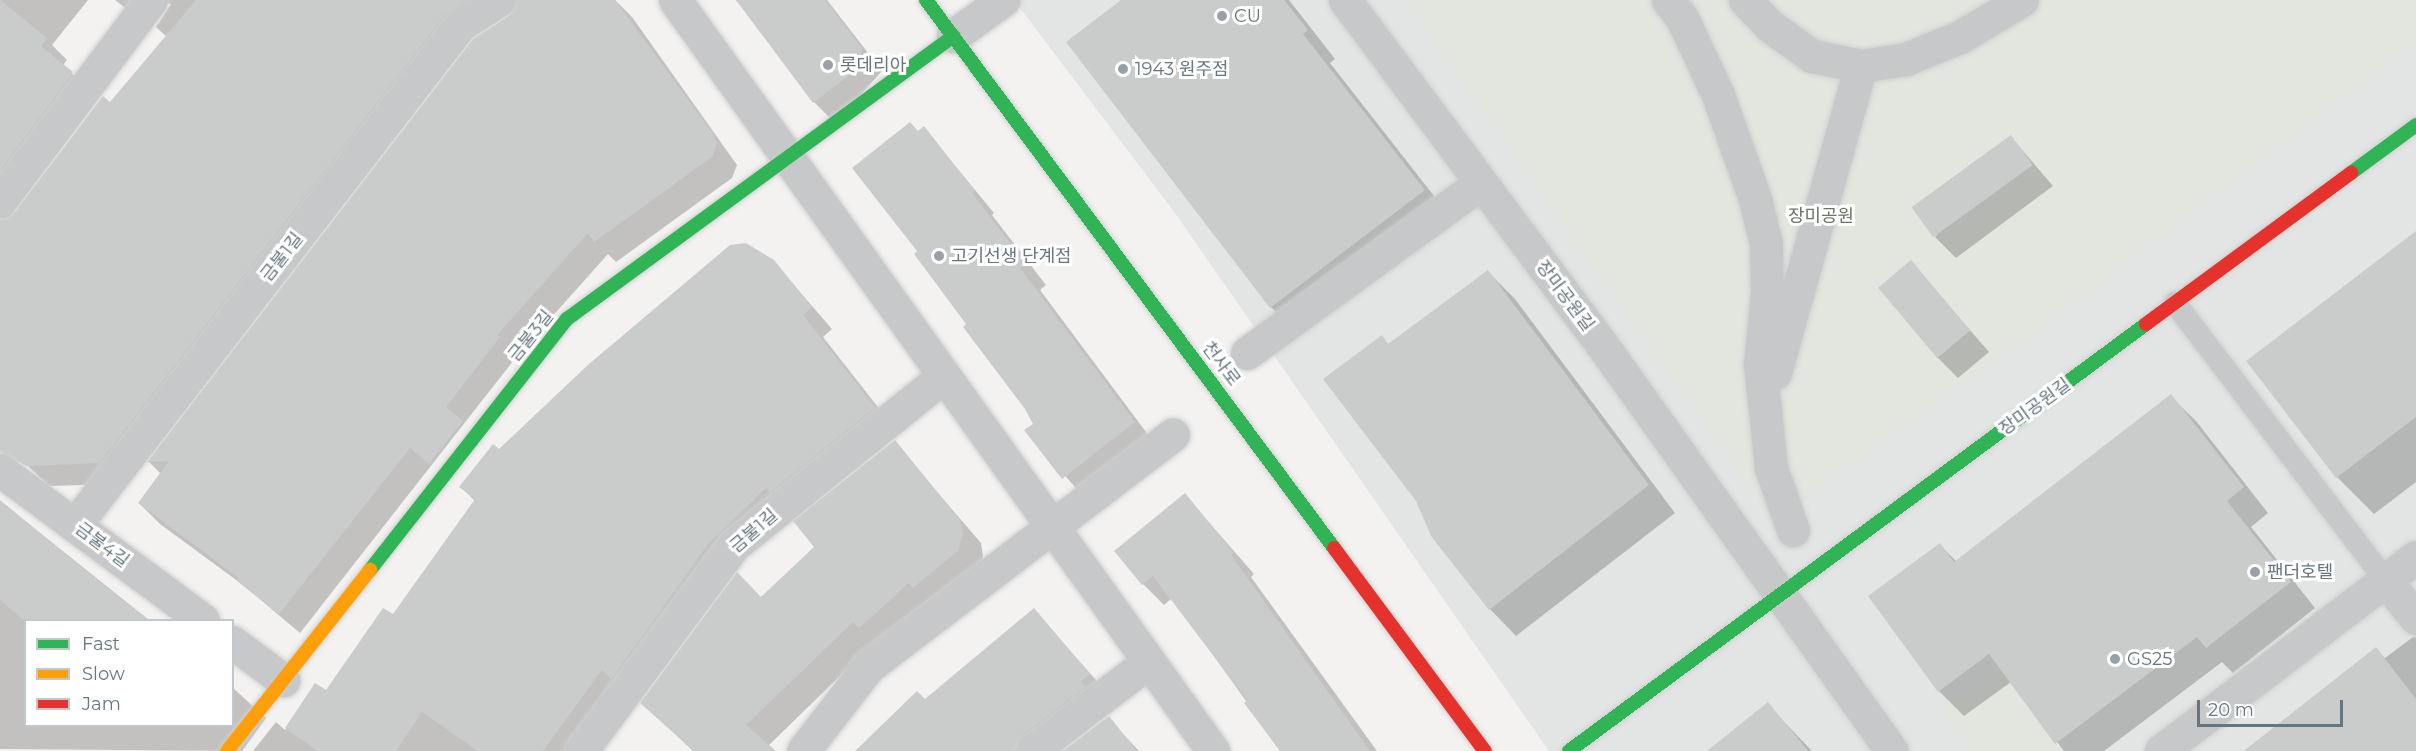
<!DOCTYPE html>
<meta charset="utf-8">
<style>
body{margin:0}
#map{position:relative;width:2416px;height:751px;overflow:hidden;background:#f3f2f1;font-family:Montserrat,"Noto Sans KR",sans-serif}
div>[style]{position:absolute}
.built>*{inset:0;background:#e3e4e4}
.green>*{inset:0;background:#e3e5df}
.shadow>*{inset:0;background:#0003}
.building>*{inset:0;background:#cacccc;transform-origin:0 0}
.roads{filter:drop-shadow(0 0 2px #d0d0d0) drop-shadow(0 0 2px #d0d0d0)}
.lane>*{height:22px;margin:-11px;padding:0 11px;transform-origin:11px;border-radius:11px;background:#c7c8c9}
.street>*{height:33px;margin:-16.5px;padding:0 16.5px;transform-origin:16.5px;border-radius:16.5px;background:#c7c8c9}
.fast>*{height:14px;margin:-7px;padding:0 7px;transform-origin:7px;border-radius:7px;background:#30b455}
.slow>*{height:14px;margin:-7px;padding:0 7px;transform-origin:7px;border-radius:7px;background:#ff9f0a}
.jam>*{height:14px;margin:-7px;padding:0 7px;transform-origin:7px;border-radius:7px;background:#e5322d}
.dots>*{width:16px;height:16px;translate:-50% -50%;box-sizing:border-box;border:3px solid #fff;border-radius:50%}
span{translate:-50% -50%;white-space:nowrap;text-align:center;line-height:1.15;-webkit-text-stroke:6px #fff;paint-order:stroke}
.poi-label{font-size:18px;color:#65767f}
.left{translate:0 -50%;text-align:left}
.park-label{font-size:18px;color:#697763}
.street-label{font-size:18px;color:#65767f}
.legend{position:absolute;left:24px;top:619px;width:210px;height:108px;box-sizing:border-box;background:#fff;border:2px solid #c1c8cc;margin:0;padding:8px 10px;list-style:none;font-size:18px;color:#65767f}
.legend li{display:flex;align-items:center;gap:12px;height:30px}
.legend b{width:30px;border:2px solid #c1c8cc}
.scale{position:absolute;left:2197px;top:700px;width:146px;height:27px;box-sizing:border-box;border:3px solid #65767f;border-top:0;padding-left:8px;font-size:18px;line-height:21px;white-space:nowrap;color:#65767f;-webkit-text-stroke:4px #fff;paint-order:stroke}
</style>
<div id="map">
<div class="built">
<i style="clip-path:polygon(1014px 0,2416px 0,2416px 751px,1549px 751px,1175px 213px)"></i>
</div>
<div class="green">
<i style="clip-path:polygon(1403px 0,2416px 0,2416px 44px,2018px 344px,1773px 521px)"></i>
<i style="clip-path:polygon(1999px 668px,2060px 751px,1969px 751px,1939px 711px)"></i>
</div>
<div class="shadow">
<i style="clip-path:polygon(0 0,88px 0,52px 45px,67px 60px,63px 65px,93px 94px,0 200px)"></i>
<i style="clip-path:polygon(115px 0,615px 0,632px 17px,737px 165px,732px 178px,616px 262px,608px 254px,517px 356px,300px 633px,243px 585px,160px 524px,139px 503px,161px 474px,149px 462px,474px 40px,517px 10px,517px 4px,466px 34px,120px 484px,49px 486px,28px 466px,0 403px,0 273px,11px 217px,103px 98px,111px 104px,167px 37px,156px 27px,171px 4px,165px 3px,146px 24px)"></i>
<i style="clip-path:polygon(736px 0,827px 0,882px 71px,835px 123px,814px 102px)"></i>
<i style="clip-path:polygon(1124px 0,1289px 0,1335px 59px,1330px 63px,1452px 219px,1299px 335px,1271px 307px)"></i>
<i style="clip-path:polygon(924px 128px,994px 213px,992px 215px,1046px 285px,1040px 290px,1155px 444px,1085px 499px,1027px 431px,1035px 424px,1026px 409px,920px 252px,918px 132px)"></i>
<i style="clip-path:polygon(2011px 137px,2053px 186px,1956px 258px,1935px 237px)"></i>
<i style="clip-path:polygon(2416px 233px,2416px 482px,2374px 514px,2337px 477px,2248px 361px)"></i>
<i style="clip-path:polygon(773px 261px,832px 329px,823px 337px,895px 429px,730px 564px,579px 751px,253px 751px,276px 722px,285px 730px,316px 685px,327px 693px,393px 617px,475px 501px,461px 487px,499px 451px)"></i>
<i style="clip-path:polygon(1911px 262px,1989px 352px,1958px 378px,1937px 357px)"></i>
<i style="clip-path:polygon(1488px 272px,1515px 299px,1675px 513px,1516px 636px,1490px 609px,1417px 501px,1382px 337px,1389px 345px)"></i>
<i style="clip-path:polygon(2170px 396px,2196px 421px,2268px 513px,2251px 527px,2315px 608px,2233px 673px,2222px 662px,2104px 751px,2064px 751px,2011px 682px,1964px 716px,1939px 691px,1940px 545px,1957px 562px)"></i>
<i style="clip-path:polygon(894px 442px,981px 543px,983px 556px,979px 572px,875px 642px,767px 747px,771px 751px,693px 751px,642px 703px,817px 547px)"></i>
<i style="clip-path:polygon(1185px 495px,1254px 574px,1251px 577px,1377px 751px,1282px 751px,1172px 598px,1164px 605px,1143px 584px)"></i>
<i style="clip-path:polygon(0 501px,149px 620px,26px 620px,26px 726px,232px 726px,232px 687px,266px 718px,242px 751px,0 749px)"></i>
<i style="clip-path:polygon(1034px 610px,1110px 696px,1022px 751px,858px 751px,925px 701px)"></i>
<i style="clip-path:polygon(2413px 637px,2416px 637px,2416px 751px,2244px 751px,2375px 649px,2385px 658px)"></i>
<i style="clip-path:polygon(1768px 705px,1812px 751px,1709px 751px)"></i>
<i style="clip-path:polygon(1108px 718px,1139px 751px,1065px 751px)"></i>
</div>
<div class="building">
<i style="clip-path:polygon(0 0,47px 38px,41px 46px,73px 72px,0 170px)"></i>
<i style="clip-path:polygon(196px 0,464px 0,445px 14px,99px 463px,26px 466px,0 452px,0 219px,15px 212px,103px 96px,110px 102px)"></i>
<i style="clip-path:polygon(518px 0,615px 0,712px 132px,717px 143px,712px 157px,594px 242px,588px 233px,497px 335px,500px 337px,446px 407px,463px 421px,429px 464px,410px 448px,279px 614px,237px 581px,239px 578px,138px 503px,169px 461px,147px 462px,473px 39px,510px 15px)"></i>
<i style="clip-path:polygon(736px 0,825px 0,862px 48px,860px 67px,813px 103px)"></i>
<i style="clip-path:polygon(1121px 0,1284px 0,1308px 30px,1303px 34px,1425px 190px,1270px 308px,1066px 42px)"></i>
<i style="clip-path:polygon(910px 122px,918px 131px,924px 126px,975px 191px,972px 193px,1026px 264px,1020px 268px,1135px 422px,1062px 479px,1024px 430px,1033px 424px,1025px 409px,963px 327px,966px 324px,914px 254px,917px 251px,852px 168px)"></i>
<i style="left:2011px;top:135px;width:37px;height:123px;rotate:54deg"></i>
<i style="clip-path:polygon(2416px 231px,2416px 417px,2336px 478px,2246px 361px)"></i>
<i style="clip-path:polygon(746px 243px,774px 260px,812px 307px,803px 315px,875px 407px,770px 492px,766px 488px,709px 543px,611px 679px,602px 670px,543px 751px,478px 751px,422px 712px,396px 751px,318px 751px,285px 728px,315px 683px,326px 690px,383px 608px,393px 614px,475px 499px,459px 487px,493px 444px,499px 449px,589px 364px,730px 245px)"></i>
<i style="left:1911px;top:260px;width:92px;height:43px;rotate:50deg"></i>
<i style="clip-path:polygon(1488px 270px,1649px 485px,1489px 610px,1431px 536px,1416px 501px,1323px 379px,1382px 335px,1388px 344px)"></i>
<i style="clip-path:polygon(2171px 394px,2244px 487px,2227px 501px,2291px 582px,2206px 648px,2197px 637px,2055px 744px,1989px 654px,1938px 692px,1868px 596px,1940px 543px,1954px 562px)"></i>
<i style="clip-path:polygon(895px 440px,960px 520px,963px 534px,958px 551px,913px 588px,909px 583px,859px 628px,853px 622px,746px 725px,776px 751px,694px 751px,640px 703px,737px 572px,761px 597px,814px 547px,793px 521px)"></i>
<i style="clip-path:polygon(1185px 493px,1234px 553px,1231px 555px,1370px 751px,1280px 751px,1244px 703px,1247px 700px,1153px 576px,1142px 585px,1114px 551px)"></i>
<i style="clip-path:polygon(0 500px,89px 573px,150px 621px,25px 621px,0 600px)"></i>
<i style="clip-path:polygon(1034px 608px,1090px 674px,1081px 681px,1085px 687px,1021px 736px,1014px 751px,855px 751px,917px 691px,925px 699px)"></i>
<i style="clip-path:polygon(2376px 647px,2416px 699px,2416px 751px,2244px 751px)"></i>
<i style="clip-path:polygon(1768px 702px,1808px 751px,1707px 751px)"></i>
<i style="clip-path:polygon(1109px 716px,1137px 751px,1063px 751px)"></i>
</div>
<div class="roads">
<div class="lane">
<i style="left:2175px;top:303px;width:348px;rotate:52.8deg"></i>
</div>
<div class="street">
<i style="left:675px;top:0;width:924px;rotate:54.38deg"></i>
<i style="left:1345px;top:0;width:444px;rotate:53.3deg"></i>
<i style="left:1610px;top:356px;width:485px;rotate:54.5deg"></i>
<i style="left:1668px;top:0;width:23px;rotate:52deg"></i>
<i style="left:1682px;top:18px;width:85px;rotate:64.9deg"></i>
<i style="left:1718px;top:95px;width:110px;rotate:70.4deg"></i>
<i style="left:1755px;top:199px;width:46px;rotate:76.3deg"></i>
<i style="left:1766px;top:244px;width:48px;rotate:88.8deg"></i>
<i style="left:1767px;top:292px;width:73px;rotate:95.5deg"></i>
<i style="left:1760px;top:365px;width:45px;rotate:83.7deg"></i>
<i style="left:1765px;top:410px;width:58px;rotate:84.1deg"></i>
<i style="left:1771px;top:468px;width:66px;rotate:70.5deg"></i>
<i style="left:1745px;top:0;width:36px;rotate:46deg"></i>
<i style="left:1770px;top:26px;width:52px;rotate:35.5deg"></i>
<i style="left:1812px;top:56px;width:50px;rotate:11.5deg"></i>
<i style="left:1861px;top:66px;width:46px;rotate:-8.8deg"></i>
<i style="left:1906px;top:59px;width:58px;rotate:-22.2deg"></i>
<i style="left:1960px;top:37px;width:72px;rotate:-30.8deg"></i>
<i style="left:953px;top:36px;width:62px;rotate:-35.8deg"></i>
<i style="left:0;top:201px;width:251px;rotate:-53.1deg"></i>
<i style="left:1247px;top:353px;width:288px;rotate:-36deg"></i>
<i style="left:1775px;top:373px;width:319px;rotate:-74.4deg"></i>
<i style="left:0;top:470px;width:252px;rotate:36.5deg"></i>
<i style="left:75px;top:525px;width:631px;rotate:-52.4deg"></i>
<i style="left:460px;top:25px;width:46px;rotate:-32.7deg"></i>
<i style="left:2385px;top:580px;width:49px;rotate:50.8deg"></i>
<i style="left:232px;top:642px;width:64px;rotate:36.7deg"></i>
<i style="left:581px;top:751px;width:255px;rotate:-53.4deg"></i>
<i style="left:733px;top:546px;width:271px;rotate:-38.9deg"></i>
<i style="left:803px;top:751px;width:108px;rotate:-52.2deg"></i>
<i style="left:869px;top:666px;width:382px;rotate:-37.3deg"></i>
<i style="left:1032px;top:751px;width:146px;rotate:-37.5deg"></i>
<i style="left:2161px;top:751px;width:320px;rotate:-37.3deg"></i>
</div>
<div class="fast">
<i style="left:926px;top:0;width:683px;rotate:53.33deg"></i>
<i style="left:2351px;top:173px;width:81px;rotate:-36.4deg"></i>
<i style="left:370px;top:570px;width:319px;rotate:-51.9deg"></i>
<i style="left:567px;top:319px;width:479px;rotate:-36.2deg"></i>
<i style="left:1569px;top:751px;width:718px;rotate:-36.5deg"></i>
</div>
<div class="slow">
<i style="left:227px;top:751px;width:231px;rotate:-51.7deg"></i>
</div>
<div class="jam">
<i style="left:2146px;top:324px;width:255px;rotate:-36.4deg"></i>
<i style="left:1334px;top:548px;width:253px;rotate:53.4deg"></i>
</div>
</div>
<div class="dots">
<i style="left:1222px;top:16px;background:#97a1a7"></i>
<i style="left:828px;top:65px;background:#97a1a7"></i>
<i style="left:1123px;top:69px;background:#97a1a7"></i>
<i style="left:939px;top:256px;background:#97a1a7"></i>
<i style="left:2255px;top:572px;background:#97a1a7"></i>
<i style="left:2115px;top:659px;background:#97a1a7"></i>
</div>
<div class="poi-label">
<span class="left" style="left:1234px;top:16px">CU</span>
<span class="left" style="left:840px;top:65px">롯데리아</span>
<span class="left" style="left:1135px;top:69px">1943 원주점</span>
<span class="left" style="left:951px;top:256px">고기선생 단계점</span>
<span class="left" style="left:2267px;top:572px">팬더호텔</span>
<span class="left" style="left:2127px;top:659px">GS25</span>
</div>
<div class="park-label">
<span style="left:1821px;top:216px">장미공원</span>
</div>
<div class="street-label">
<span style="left:282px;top:257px;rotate:-52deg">금불1길</span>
<span style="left:1565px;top:296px;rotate:53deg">장미공원길</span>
<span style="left:531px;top:336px;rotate:-51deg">금불3길</span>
<span style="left:1221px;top:364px;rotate:53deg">천사로</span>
<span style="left:2035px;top:407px;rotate:-36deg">장미공원길</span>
<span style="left:754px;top:531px;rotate:-41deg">금불1길</span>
<span style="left:102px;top:545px;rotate:37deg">금불4길</span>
</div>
<ul class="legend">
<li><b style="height:8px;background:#30b455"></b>Fast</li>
<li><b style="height:8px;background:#ff9f0a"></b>Slow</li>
<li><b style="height:8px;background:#e5322d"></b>Jam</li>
</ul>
<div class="scale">20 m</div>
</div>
